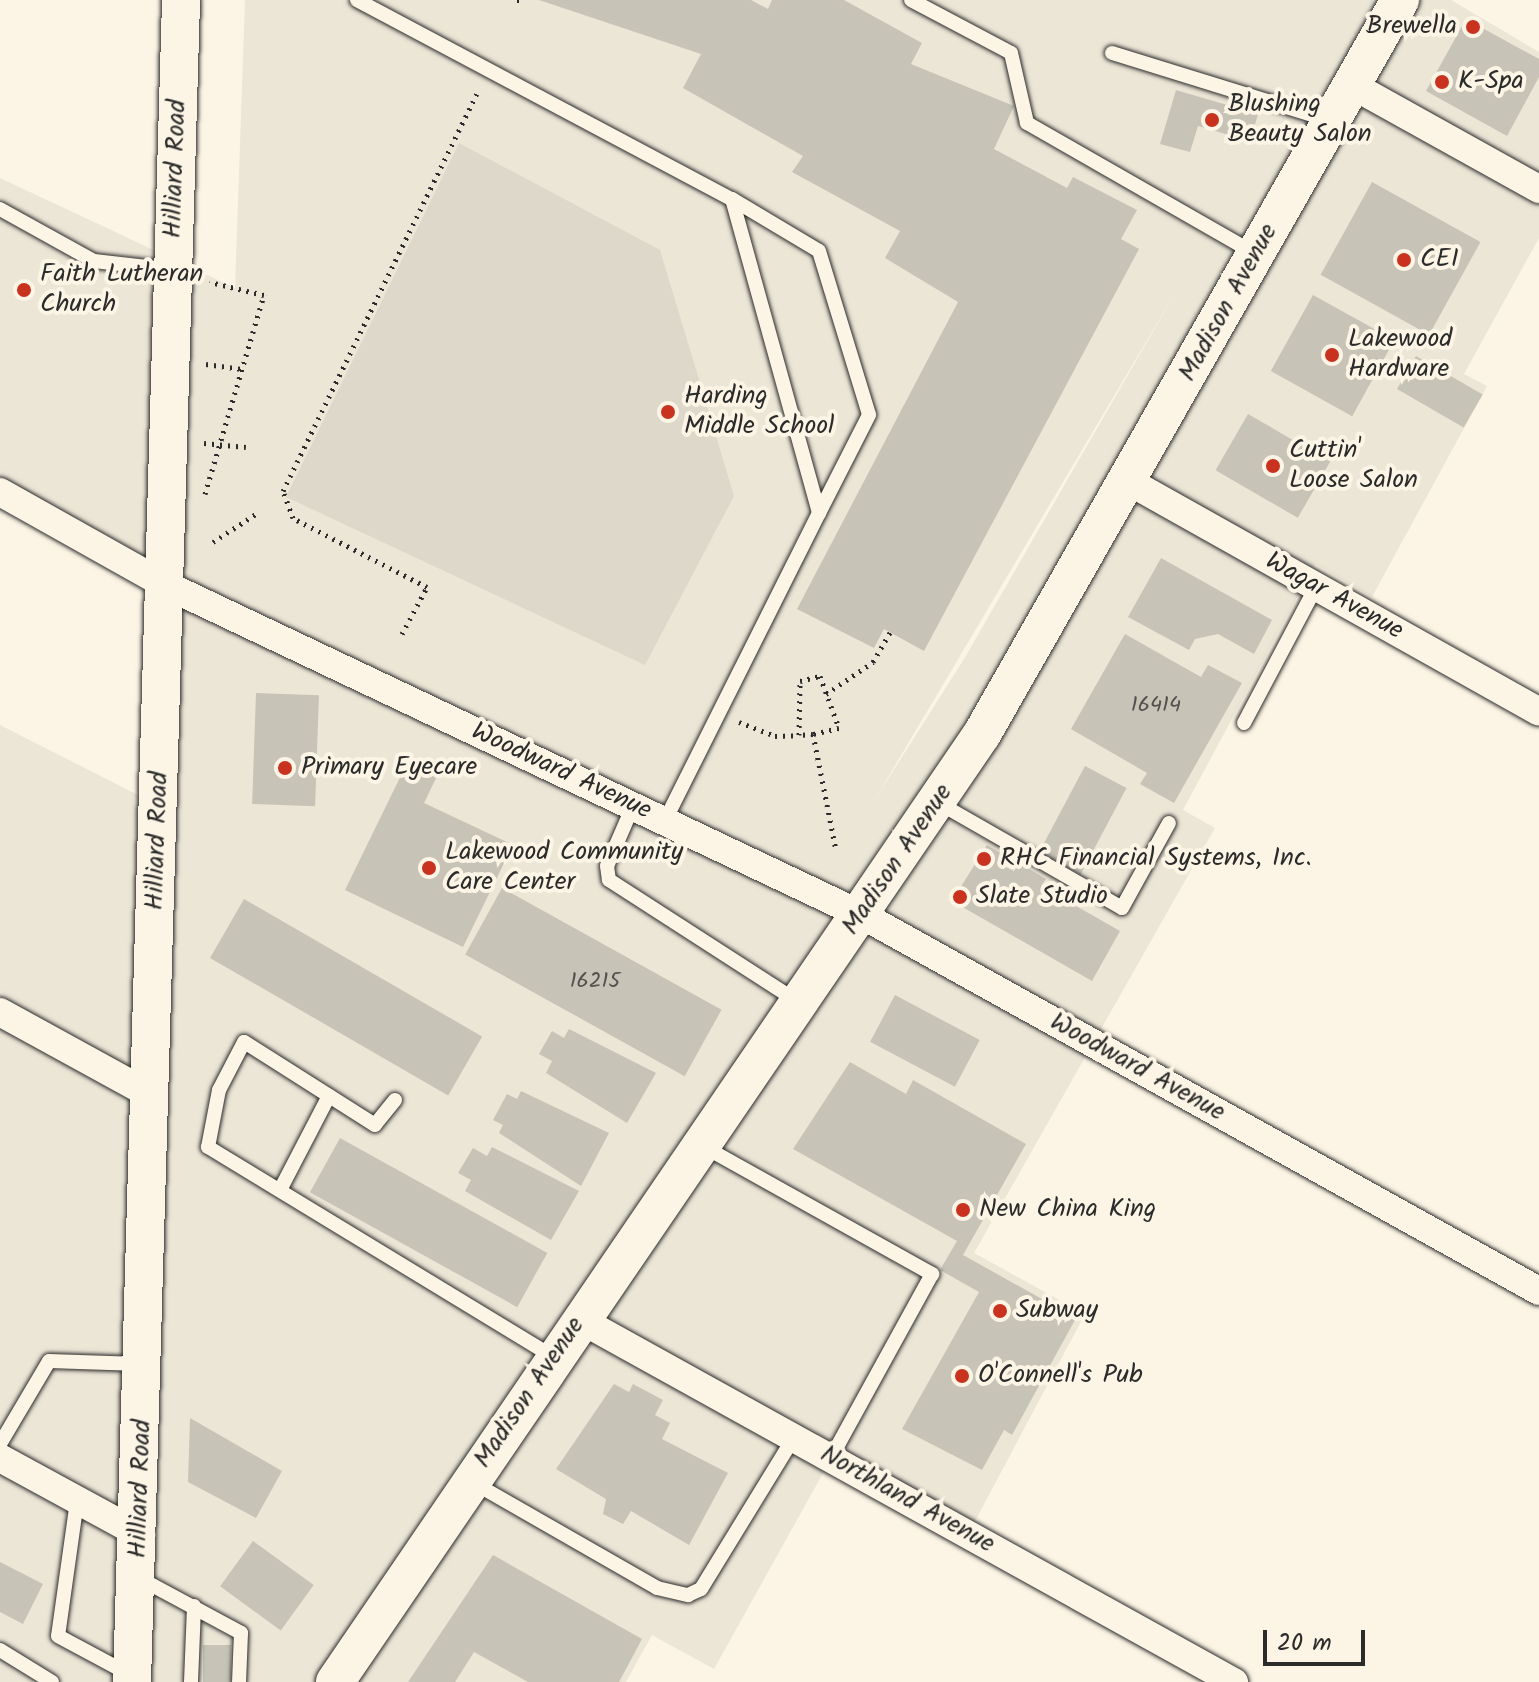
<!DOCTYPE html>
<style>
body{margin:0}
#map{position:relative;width:1539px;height:1682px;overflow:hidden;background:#fcf5e5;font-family:Kalam,sans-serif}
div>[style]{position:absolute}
.built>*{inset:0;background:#ece6d7}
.green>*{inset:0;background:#ded8ca}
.building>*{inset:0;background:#c8c3b7;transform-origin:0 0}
.path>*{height:5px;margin-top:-2.5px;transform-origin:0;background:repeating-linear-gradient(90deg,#2b2b2b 0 2px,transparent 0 8px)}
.roads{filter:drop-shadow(0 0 2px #2b2b2b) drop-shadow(0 0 2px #2b2b2b)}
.lane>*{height:14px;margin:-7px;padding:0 7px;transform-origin:7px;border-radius:7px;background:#fcf5e5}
.street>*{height:28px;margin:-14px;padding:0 14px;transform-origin:14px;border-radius:14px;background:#fcf5e5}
.secondary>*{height:38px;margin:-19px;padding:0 19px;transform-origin:19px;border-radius:19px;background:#fcf5e5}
.dots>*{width:22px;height:22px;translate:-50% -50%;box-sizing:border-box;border:4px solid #fcf5e5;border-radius:50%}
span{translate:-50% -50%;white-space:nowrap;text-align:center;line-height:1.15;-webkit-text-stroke:8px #fcf5e5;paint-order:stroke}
.number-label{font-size:22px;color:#52514e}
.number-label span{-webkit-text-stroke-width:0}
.poi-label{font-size:26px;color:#2b2b2b}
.right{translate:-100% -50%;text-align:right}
.left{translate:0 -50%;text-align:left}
.street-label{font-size:26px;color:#2b2b2b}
.scale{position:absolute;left:1263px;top:1630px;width:102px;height:36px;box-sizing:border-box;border:4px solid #2b2b2b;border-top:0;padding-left:10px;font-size:24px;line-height:28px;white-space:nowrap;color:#2b2b2b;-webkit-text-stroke:6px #fcf5e5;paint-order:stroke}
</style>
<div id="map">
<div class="built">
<i style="clip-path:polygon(evenodd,245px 0,1451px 0,1539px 52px,1539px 238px,1464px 374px,1487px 386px,1372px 597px,1315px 564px,1183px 810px,1215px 828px,974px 1253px,1085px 1314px,965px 1540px,827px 1466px,714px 1669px,652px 1635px,626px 1682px,0 1682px,0 725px,142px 797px,146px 589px,0 507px,0 178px,235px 288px,245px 0,1178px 288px,964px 659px,874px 801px,1178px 288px)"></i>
</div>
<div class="green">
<i style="clip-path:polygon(459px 143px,660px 250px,734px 496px,645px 665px,286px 497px)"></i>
</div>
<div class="building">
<i style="clip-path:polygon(539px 0,751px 0,768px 9px,772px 0,844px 0,922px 43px,911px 64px,1014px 106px,994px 149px,1067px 188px,1073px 177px,1137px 210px,1121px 239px,1139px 249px,924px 651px,884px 629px,874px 648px,797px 609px,958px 302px,885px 258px,900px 231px,792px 172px,803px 156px,683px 88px,701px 54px)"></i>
<i style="clip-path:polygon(1466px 19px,1539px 59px,1539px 77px,1507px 136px,1426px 91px)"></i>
<i style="clip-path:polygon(1176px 90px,1258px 114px,1250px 141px,1198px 126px,1190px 152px,1160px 144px)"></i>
<i style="left:1372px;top:182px;width:124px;height:106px;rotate:29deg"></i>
<i style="left:1313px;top:295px;width:93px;height:87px;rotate:29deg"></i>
<i style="left:1416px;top:356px;width:77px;height:38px;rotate:30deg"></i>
<i style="left:1248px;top:414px;width:95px;height:65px;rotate:30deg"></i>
<i style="clip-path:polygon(1161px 558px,1272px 620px,1254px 654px,1218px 634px,1195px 639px,1189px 650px,1128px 617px)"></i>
<i style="clip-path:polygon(1125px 634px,1201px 677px,1208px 665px,1242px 683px,1174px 803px,1140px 784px,1147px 773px,1071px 729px)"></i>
<i style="left:256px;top:693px;width:63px;height:111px;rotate:2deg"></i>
<i style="clip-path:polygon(411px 755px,440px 770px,424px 803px,513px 845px,463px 947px,345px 890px)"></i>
<i style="left:1085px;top:766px;width:47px;height:98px;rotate:28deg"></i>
<i style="clip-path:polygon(987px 845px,1009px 858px,1004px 866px,1014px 871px,1019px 863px,1046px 879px,1041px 886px,1120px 931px,1092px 981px,952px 901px)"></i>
<i style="left:502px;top:888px;width:251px;height:76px;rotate:29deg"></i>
<i style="left:244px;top:899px;width:275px;height:68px;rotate:30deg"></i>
<i style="left:895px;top:995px;width:96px;height:53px;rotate:28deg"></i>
<i style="clip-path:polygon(569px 1029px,656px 1073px,627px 1123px,546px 1073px,552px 1061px,539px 1054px,552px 1031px,564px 1038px)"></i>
<i style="clip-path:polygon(850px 1062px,906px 1094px,913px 1080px,1026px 1144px,963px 1255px,1076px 1318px,1012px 1435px,1004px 1430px,982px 1470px,902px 1429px,979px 1292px,940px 1270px,957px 1241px,793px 1149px)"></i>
<i style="clip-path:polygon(521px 1091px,609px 1133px,581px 1186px,499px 1133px,503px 1125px,493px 1120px,507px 1094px,517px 1099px)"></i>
<i style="left:340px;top:1138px;width:237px;height:62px;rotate:29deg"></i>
<i style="clip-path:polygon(492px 1147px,579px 1191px,551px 1240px,465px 1191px,471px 1180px,458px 1173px,473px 1148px,487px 1156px)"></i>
<i style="clip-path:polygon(614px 1384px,629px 1392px,633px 1384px,663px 1400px,655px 1415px,670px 1423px,662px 1439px,728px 1473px,689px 1545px,631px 1511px,623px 1524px,603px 1514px,606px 1499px,556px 1469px)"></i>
<i style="clip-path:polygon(190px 1418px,282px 1471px,256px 1518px,188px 1482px)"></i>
<i style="left:253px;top:1541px;width:75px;height:56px;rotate:36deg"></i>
<i style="clip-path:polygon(493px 1555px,642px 1639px,619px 1682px,528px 1682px,474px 1652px,455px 1682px,408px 1682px)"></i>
<i style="clip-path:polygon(0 1562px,43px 1584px,23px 1624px,0 1612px)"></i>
<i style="left:203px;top:1645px;width:28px;height:37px"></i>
</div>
<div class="path">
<i style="left:517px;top:0;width:3px"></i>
<i style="left:206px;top:364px;width:36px;rotate:8deg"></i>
<i style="left:204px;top:443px;width:42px;rotate:5.4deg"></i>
<i style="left:205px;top:494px;width:208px;rotate:-73.5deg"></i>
<i style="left:264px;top:295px;width:56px;rotate:-166.5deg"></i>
<i style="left:213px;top:542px;width:51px;rotate:-33.1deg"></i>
<i style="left:402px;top:634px;width:53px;rotate:-62deg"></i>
<i style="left:427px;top:587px;width:151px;rotate:-152.8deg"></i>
<i style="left:293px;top:518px;width:29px;rotate:-110deg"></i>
<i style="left:283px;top:491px;width:442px;rotate:-64deg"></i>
<i style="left:826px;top:694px;width:57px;rotate:-34.2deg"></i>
<i style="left:873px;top:662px;width:36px;rotate:-60deg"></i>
<i style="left:739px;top:722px;width:39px;rotate:21deg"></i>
<i style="left:775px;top:736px;width:24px;rotate:-2deg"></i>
<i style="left:813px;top:734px;width:14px;rotate:176deg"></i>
<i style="left:799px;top:735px;width:54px;rotate:-88.9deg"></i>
<i style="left:800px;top:681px;width:21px;rotate:-14deg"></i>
<i style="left:820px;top:676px;width:55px;rotate:69.9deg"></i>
<i style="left:839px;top:728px;width:27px;rotate:167deg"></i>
<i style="left:813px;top:734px;width:118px;rotate:78.8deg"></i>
</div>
<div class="roads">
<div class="lane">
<i style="left:357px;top:0;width:425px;rotate:28deg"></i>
<i style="left:732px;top:199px;width:326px;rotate:74.5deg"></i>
<i style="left:819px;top:513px;width:344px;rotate:116.6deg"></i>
<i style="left:911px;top:0;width:113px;rotate:27.9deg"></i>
<i style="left:1011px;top:53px;width:72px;rotate:77.1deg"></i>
<i style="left:1027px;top:123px;width:264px;rotate:29.8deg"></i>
<i style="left:1112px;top:53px;width:229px;rotate:17.2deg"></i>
<i style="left:732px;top:199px;width:101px;rotate:30.9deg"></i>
<i style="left:819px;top:251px;width:171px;rotate:73deg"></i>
<i style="left:869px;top:415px;width:110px;rotate:117deg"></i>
<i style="left:0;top:209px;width:107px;rotate:29deg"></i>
<i style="left:94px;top:261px;width:80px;rotate:6.5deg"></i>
<i style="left:1244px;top:723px;width:154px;rotate:-62.1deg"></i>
<i style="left:937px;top:802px;width:213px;rotate:29.8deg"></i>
<i style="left:1122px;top:908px;width:97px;rotate:-61.1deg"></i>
<i style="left:633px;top:806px;width:65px;rotate:113.4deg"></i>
<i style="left:607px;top:866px;width:14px;rotate:82deg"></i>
<i style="left:609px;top:880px;width:224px;rotate:32.8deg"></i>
<i style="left:395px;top:1100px;width:32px;rotate:129deg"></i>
<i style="left:375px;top:1125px;width:155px;rotate:-147.6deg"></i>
<i style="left:244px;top:1042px;width:54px;rotate:117.5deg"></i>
<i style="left:219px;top:1090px;width:58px;rotate:100.9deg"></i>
<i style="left:208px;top:1147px;width:405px;rotate:31.3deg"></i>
<i style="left:701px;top:1145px;width:265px;rotate:29.2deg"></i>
<i style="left:932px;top:1274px;width:210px;rotate:118.8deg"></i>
<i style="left:280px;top:1190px;width:106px;rotate:-62.5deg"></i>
<i style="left:0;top:1444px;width:96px;rotate:-59.4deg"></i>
<i style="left:49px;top:1361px;width:91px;rotate:1.9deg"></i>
<i style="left:474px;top:1483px;width:211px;rotate:29.8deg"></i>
<i style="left:657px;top:1588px;width:32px;rotate:13deg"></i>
<i style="left:688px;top:1595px;width:14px;rotate:-25deg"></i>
<i style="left:701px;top:1589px;width:178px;rotate:-58.5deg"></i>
<i style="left:77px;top:1501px;width:136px;rotate:98deg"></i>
<i style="left:58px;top:1636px;width:81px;rotate:28.2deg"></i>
<i style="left:139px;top:1578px;width:116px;rotate:28.3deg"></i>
<i style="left:241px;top:1633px;width:49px;rotate:92.3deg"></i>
<i style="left:0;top:1650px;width:61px;rotate:31.6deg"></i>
<i style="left:191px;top:1682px;width:76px;rotate:-87.7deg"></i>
</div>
<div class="street">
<i style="left:1352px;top:85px;width:214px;rotate:29.1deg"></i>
<i style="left:1128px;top:481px;width:471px;rotate:29.3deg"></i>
<i style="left:0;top:492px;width:188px;rotate:29.3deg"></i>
<i style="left:164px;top:584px;width:773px;rotate:25.37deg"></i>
<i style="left:862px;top:915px;width:774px;rotate:29.05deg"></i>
<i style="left:0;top:1012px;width:172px;rotate:28.8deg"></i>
<i style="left:579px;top:1319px;width:749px;rotate:29deg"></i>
<i style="left:0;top:1458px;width:161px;rotate:28.6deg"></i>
</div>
<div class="secondary">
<i style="left:132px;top:1682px;width:1683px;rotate:-88.33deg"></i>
<i style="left:335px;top:1682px;width:1148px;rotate:-55.69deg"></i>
<i style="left:982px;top:734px;width:845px;rotate:-60.34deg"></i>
</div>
</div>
<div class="dots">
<i style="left:1473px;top:27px;background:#c8321e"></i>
<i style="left:1442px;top:82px;background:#c8321e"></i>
<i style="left:1212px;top:120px;background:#c8321e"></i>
<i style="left:1404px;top:260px;background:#c8321e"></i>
<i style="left:24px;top:290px;background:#c8321e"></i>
<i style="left:1332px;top:355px;background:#c8321e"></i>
<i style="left:668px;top:412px;background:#c8321e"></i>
<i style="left:1273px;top:466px;background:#c8321e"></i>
<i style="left:285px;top:768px;background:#c8321e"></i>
<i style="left:984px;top:859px;background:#c8321e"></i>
<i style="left:429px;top:868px;background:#c8321e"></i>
<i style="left:960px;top:897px;background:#c8321e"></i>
<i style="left:963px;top:1210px;background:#c8321e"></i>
<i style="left:1000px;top:1311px;background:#c8321e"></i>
<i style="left:962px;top:1376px;background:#c8321e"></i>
</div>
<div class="number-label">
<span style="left:1156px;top:706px">16414</span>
<span style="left:595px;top:982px">16215</span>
</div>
<div class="poi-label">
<span class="right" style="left:1457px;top:27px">Brewella</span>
<span class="left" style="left:1458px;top:82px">K-Spa</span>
<span class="left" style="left:1228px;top:120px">Blushing<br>Beauty Salon</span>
<span class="left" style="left:1420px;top:260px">CEI</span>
<span class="left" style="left:40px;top:290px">Faith Lutheran<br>Church</span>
<span class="left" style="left:1348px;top:355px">Lakewood<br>Hardware</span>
<span class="left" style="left:684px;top:412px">Harding<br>Middle School</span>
<span class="left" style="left:1289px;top:466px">Cuttin'<br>Loose Salon</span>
<span class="left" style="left:301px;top:768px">Primary Eyecare</span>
<span class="left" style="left:445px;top:868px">Lakewood Community<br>Care Center</span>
<span class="left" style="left:1000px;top:859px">RHC Financial Systems, Inc.</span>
<span class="left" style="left:976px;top:897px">Slate Studio</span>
<span class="left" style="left:979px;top:1210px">New China King</span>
<span class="left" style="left:1016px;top:1311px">Subway</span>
<span class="left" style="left:978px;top:1376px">O'Connell's Pub</span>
</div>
<div class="street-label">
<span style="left:176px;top:169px;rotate:-88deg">Hilliard Road</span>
<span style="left:1229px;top:303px;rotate:-61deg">Madison Avenue</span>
<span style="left:1334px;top:597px;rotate:29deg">Wagar Avenue</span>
<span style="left:561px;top:772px;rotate:25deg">Woodward Avenue</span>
<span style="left:158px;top:841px;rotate:-88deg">Hilliard Road</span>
<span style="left:898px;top:860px;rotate:-56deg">Madison Avenue</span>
<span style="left:1137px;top:1068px;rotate:29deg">Woodward Avenue</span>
<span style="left:530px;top:1393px;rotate:-56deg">Madison Avenue</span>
<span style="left:141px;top:1489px;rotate:-88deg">Hilliard Road</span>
<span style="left:907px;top:1500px;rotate:29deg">Northland Avenue</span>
</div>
<div class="scale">20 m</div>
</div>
